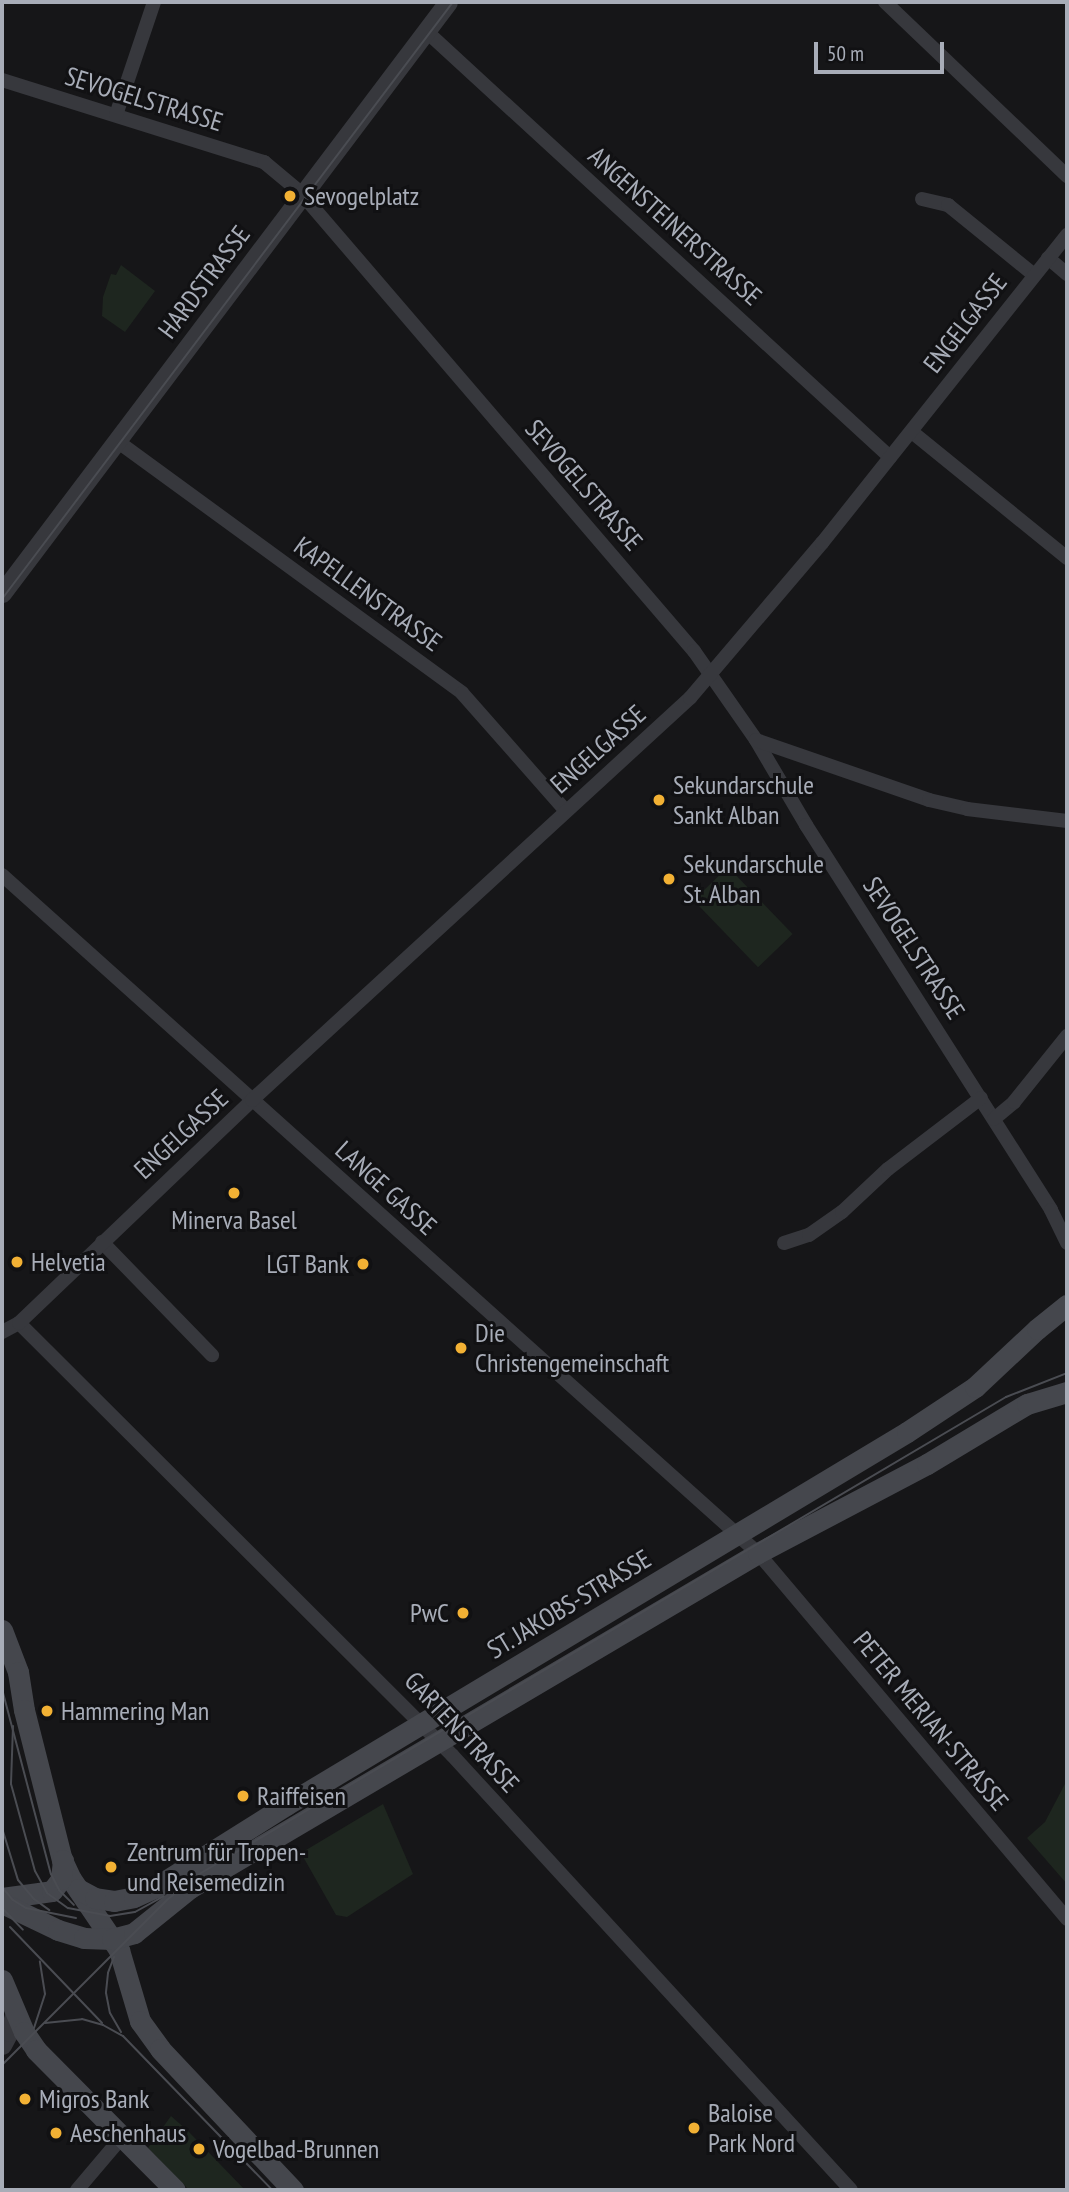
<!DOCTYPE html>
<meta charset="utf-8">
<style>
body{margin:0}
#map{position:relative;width:1069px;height:2192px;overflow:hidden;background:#161618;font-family:"PT Sans Narrow",sans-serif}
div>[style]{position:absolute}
.green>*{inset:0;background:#1e261f;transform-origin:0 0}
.minor>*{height:14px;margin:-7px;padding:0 7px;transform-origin:7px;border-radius:7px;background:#37383d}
.tertiary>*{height:19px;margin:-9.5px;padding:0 9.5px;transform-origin:9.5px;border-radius:9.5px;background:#37383d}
.secondary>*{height:21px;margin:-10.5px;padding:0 10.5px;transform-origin:10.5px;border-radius:10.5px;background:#45474d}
.tram>*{height:2px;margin:-1px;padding:0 1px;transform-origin:1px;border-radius:1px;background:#4a4c52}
.dots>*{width:19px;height:19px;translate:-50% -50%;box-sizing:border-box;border:4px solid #111113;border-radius:50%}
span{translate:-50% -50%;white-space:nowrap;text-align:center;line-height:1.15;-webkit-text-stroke:6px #111113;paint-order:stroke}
.street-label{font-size:26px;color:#a8adb8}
.poi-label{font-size:26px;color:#a8adb8}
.left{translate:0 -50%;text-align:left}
.right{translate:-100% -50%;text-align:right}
.frame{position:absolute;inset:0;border:4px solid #a8adb8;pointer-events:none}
.scale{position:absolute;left:814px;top:42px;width:130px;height:32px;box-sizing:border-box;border:4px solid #a8adb8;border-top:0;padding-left:9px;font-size:21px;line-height:24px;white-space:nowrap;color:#a8adb8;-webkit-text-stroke:5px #111113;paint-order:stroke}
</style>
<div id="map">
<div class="green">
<i style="clip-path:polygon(121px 265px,155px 291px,125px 332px,102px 316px,103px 297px,111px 274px,116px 275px)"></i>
<i style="left:728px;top:867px;width:93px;height:48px;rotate:46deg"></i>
<i style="clip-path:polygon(1067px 1780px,1067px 1884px,1027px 1838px,1045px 1822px)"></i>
<i style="clip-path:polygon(383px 1804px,413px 1874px,347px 1917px,336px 1915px,301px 1853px)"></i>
<i style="clip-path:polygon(171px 2116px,188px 2131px,245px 2190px,189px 2190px,148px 2148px)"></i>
</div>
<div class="minor">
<i style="left:885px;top:2px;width:252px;rotate:43.7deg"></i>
<i style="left:426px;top:31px;width:630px;rotate:42.56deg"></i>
<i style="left:2px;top:80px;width:275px;rotate:17.4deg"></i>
<i style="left:264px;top:162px;width:47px;rotate:39.8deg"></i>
<i style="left:300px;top:192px;width:605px;rotate:49.36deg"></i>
<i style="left:694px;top:651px;width:108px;rotate:55.1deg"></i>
<i style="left:756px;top:740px;width:99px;rotate:59.5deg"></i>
<i style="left:806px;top:825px;width:456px;rotate:57.5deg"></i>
<i style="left:1051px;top:1210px;width:37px;rotate:64deg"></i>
<i style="left:116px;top:115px;width:119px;rotate:-71.4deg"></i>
<i style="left:922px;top:199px;width:27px;rotate:13deg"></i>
<i style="left:948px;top:205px;width:111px;rotate:39.1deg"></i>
<i style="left:1048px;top:258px;width:25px;rotate:40deg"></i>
<i style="left:912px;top:432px;width:200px;rotate:39.1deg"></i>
<i style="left:117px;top:441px;width:427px;rotate:36.1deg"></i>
<i style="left:462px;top:693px;width:157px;rotate:48.6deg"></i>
<i style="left:756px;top:740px;width:183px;rotate:19.1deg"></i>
<i style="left:929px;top:800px;width:39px;rotate:13deg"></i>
<i style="left:967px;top:809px;width:101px;rotate:6.8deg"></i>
<i style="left:2px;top:875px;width:1015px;rotate:41.89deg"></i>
<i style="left:758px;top:1553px;width:479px;rotate:49.8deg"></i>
<i style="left:994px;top:1119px;width:26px;rotate:-40deg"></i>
<i style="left:1014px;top:1102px;width:85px;rotate:-51.2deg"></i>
<i style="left:102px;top:1242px;width:158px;rotate:45.8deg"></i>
<i style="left:784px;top:1243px;width:26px;rotate:-18deg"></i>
<i style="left:809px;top:1235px;width:40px;rotate:-34.9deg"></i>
<i style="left:842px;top:1212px;width:63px;rotate:-43.1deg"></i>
<i style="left:888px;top:1169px;width:117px;rotate:-37.4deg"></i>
<i style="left:19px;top:1323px;width:612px;rotate:44.93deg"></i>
<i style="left:452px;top:1755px;width:590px;rotate:47.47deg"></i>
<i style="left:2px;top:1332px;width:19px;rotate:-28deg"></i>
<i style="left:19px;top:1323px;width:323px;rotate:-43.7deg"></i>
<i style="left:252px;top:1100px;width:595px;rotate:-42.55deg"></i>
<i style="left:690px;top:698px;width:204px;rotate:-49.6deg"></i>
<i style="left:822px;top:543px;width:394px;rotate:-51.5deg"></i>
<i style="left:77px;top:2190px;width:70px;rotate:-49.7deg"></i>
</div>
<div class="tertiary">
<i style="left:2px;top:593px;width:740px;rotate:-52.96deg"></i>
<i style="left:2px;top:2045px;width:15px;rotate:-62deg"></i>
<i style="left:9px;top:2032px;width:21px;rotate:-73deg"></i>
</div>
<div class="secondary">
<i style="left:2px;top:1630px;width:45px;rotate:69.1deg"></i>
<i style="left:18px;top:1672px;width:38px;rotate:81deg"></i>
<i style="left:24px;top:1710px;width:155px;rotate:75.8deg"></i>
<i style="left:62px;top:1860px;width:21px;rotate:65deg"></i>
<i style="left:71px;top:1879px;width:86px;rotate:55.9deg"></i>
<i style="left:119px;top:1950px;width:74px;rotate:73.5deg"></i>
<i style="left:140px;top:2021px;width:34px;rotate:54deg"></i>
<i style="left:160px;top:2049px;width:194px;rotate:46.7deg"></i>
<i style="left:78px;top:1889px;width:19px;rotate:28deg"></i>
<i style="left:95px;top:1898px;width:19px;rotate:9deg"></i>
<i style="left:114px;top:1901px;width:20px;rotate:-11deg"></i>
<i style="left:134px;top:1897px;width:24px;rotate:-24deg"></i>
<i style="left:156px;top:1887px;width:154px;rotate:-32.2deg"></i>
<i style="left:286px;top:1805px;width:724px;rotate:-30.99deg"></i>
<i style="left:907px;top:1432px;width:82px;rotate:-33.5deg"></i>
<i style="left:975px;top:1387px;width:85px;rotate:-43.1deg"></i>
<i style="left:1037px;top:1329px;width:38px;rotate:-39deg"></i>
<i style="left:2px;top:1898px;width:50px;rotate:-8deg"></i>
<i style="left:52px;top:1891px;width:15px;rotate:-53deg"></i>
<i style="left:61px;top:1879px;width:19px;rotate:-84deg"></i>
<i style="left:2px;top:1903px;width:62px;rotate:25.7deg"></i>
<i style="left:58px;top:1930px;width:27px;rotate:17deg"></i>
<i style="left:84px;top:1938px;width:28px;rotate:2deg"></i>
<i style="left:112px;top:1939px;width:23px;rotate:-15deg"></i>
<i style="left:134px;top:1933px;width:72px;rotate:-38.8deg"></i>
<i style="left:190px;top:1888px;width:659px;rotate:-30.53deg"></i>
<i style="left:758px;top:1553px;width:191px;rotate:-27.8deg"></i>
<i style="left:927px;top:1464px;width:117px;rotate:-31deg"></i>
<i style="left:1027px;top:1404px;width:42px;rotate:-16.7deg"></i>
<i style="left:2px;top:1980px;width:56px;rotate:67.1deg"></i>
<i style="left:24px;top:2032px;width:22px;rotate:56deg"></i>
<i style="left:36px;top:2050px;width:197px;rotate:45.2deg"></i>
</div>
<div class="tram">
<i style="left:2px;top:599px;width:748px;rotate:-52.93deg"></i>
<i style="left:2px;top:1689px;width:191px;rotate:75.2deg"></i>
<i style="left:51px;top:1874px;width:18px;rotate:63deg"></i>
<i style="left:59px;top:1890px;width:21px;rotate:45deg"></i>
<i style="left:13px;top:1726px;width:58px;rotate:92deg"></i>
<i style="left:11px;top:1784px;width:90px;rotate:74.6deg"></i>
<i style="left:35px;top:1871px;width:25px;rotate:61deg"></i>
<i style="left:47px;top:1893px;width:26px;rotate:36deg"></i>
<i style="left:68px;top:1908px;width:43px;rotate:10.8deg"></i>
<i style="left:110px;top:1916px;width:25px;rotate:-9deg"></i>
<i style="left:135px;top:1912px;width:33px;rotate:-29deg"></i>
<i style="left:2px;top:1828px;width:54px;rotate:72.9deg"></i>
<i style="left:18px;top:1880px;width:25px;rotate:50deg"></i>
<i style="left:34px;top:1899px;width:19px;rotate:36deg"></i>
<i style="left:2px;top:1887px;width:17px;rotate:50deg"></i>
<i style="left:13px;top:1900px;width:15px;rotate:32deg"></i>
<i style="left:26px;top:1908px;width:51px;rotate:11.3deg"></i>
<i style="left:2px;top:1908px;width:30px;rotate:46deg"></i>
<i style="left:10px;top:1927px;width:133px;rotate:46.2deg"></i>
<i style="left:114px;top:1957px;width:17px;rotate:111deg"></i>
<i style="left:108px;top:1973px;width:20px;rotate:96deg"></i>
<i style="left:106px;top:1993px;width:20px;rotate:79deg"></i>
<i style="left:110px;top:2013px;width:22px;rotate:60deg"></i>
<i style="left:45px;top:2023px;width:37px;rotate:-6deg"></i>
<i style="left:82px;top:2019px;width:22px;rotate:16deg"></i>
<i style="left:103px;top:2025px;width:23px;rotate:29deg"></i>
<i style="left:123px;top:2036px;width:214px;rotate:45.9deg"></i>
<i style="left:34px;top:2028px;width:36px;rotate:-72deg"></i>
<i style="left:45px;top:1994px;width:33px;rotate:-99deg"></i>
<i style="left:2px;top:2065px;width:233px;rotate:-45deg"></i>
<i style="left:167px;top:1900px;width:38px;rotate:-40deg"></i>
<i style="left:196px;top:1876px;width:941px;rotate:-30.6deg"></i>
<i style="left:1006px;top:1397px;width:66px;rotate:-21.5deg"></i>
</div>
<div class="dots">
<i style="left:290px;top:196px;background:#f2b134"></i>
<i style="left:659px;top:800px;background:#f2b134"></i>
<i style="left:669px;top:879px;background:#f2b134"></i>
<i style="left:234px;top:1193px;background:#f2b134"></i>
<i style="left:17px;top:1262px;background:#f2b134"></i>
<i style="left:363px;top:1264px;background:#f2b134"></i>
<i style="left:461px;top:1348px;background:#f2b134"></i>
<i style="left:463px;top:1613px;background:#f2b134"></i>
<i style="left:47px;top:1711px;background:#f2b134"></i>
<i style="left:243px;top:1796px;background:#f2b134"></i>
<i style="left:111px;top:1867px;background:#f2b134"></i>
<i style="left:25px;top:2099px;background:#f2b134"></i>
<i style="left:694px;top:2128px;background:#f2b134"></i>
<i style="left:56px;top:2133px;background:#f2b134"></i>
<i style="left:199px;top:2149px;background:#f2b134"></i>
</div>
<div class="street-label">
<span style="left:144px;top:99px;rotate:17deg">SEVOGELSTRASSE</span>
<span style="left:675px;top:226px;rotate:42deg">ANGENSTEINERSTRASSE</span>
<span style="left:204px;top:282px;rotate:-53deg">HARDSTRASSE</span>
<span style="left:965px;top:323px;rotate:-52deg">ENGELGASSE</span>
<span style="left:584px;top:485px;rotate:49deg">SEVOGELSTRASSE</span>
<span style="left:368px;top:594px;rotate:36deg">KAPELLENSTRASSE</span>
<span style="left:598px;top:749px;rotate:-42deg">ENGELGASSE</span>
<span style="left:914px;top:948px;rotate:57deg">SEVOGELSTRASSE</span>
<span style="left:181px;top:1134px;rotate:-43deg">ENGELGASSE</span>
<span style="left:386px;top:1188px;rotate:42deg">LANGE GASSE</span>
<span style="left:569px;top:1604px;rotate:-31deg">ST. JAKOBS-STRASSE</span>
<span style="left:931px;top:1721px;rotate:50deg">PETER MERIAN-STRASSE</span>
<span style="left:462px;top:1732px;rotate:47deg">GARTENSTRASSE</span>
</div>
<div class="poi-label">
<span class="left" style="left:304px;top:196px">Sevogelplatz</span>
<span class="left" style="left:673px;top:800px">Sekundarschule<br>Sankt Alban</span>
<span class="left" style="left:683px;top:879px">Sekundarschule<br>St. Alban</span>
<span style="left:234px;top:1220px">Minerva Basel</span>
<span class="left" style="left:31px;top:1262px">Helvetia</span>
<span class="right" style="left:349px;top:1264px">LGT Bank</span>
<span class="left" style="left:475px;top:1348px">Die<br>Christengemeinschaft</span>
<span class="right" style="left:449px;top:1613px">PwC</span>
<span class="left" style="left:61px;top:1711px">Hammering Man</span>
<span class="left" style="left:257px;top:1796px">Raiffeisen</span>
<span class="left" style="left:127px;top:1867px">Zentrum für Tropen-<br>und Reisemedizin</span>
<span class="left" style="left:39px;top:2099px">Migros Bank</span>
<span class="left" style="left:708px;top:2128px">Baloise<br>Park Nord</span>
<span class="left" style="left:70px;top:2133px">Aeschenhaus</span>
<span class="left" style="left:213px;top:2149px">Vogelbad-Brunnen</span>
</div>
<div class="frame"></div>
<div class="scale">50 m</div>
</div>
